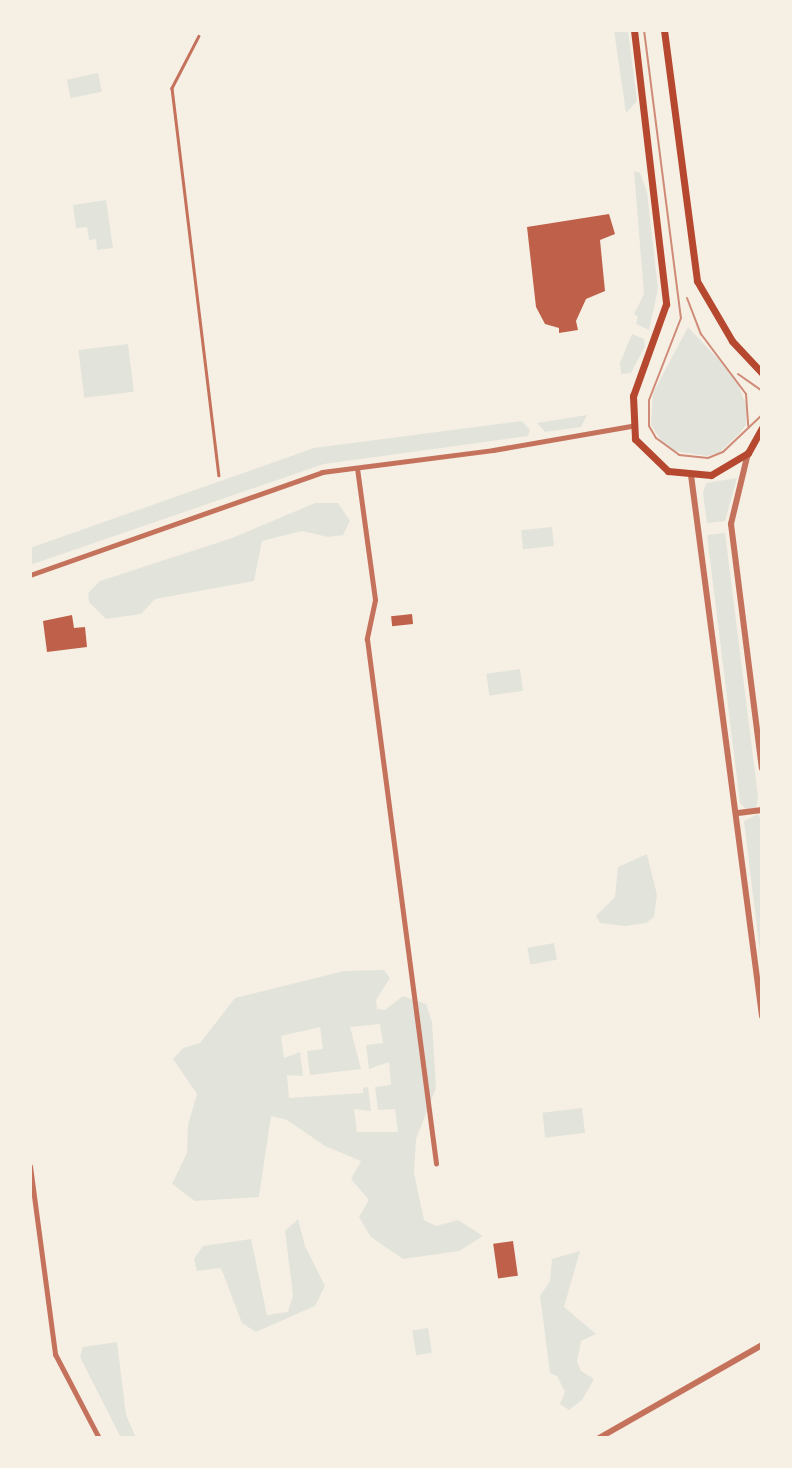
<!DOCTYPE html>
<style>
body{margin:0}
#map{position:relative;width:792px;height:1468px;overflow:hidden;background:#f6efe4;font-family:Inter,sans-serif}
div>[style]{position:absolute}
.green>*{inset:0;background:#e2e4dc;transform-origin:0 0}
.building>*{inset:0;background:#bf614a;transform-origin:0 0}
.service>*{height:2.5px;margin:-1.25px;padding:0 1.25px;transform-origin:1.25px;border-radius:1.25px;background:#c5725c}
.minor>*{height:5px;margin:-2.5px;padding:0 2.5px;transform-origin:2.5px;border-radius:2.5px;background:#c5725c}
.tertiary>*{height:6px;margin:-3px;padding:0 3px;transform-origin:3px;border-radius:3px;background:#c5725c}
.secondary>*{height:7px;margin:-3.5px;padding:0 3.5px;transform-origin:3.5px;border-radius:3.5px;background:#b5482f}
.tram>*{height:2px;margin:-1px;padding:0 1px;transform-origin:1px;border-radius:1px;background:#cf8b77}
span{translate:-50% -50%;white-space:nowrap;text-align:center;line-height:1.15;-webkit-text-stroke:5px #f6efe4;paint-order:stroke}
.frame{position:absolute;inset:0;border:32px solid #f6efe4;pointer-events:none}
</style>
<div id="map">
<div class="green">
<i style="clip-path:polygon(614px 30px,628px 30px,637px 101px,626px 113px)"></i>
<i style="left:98px;top:73px;width:19px;height:32px;rotate:78deg"></i>
<i style="clip-path:polygon(634px 171px,640px 173px,647px 192px,658px 289px,649px 330px,636px 324px,638px 317px,634px 314px,644px 294px)"></i>
<i style="clip-path:polygon(106px 200px,113px 248px,97px 250px,96px 239px,89px 240px,87px 227px,76px 228px,73px 205px)"></i>
<i style="clip-path:polygon(688px 327px,735px 377px,747px 407px,746px 425px,739px 434px,720px 452px,707px 456px,674px 451px,662px 442px,651px 425px,653px 393px)"></i>
<i style="clip-path:polygon(632px 334px,644px 339px,645px 346px,631px 373px,621px 374px,620px 363px)"></i>
<i style="left:128px;top:344px;width:48px;height:50px;rotate:83deg"></i>
<i style="clip-path:polygon(587px 415px,581px 427px,545px 432px,537px 423px)"></i>
<i style="clip-path:polygon(522px 421px,530px 430px,528px 436px,324px 464px,30px 565px,30px 548px,314px 448px)"></i>
<i style="clip-path:polygon(737px 478px,725px 521px,707px 523px,703px 493px,706px 483px)"></i>
<i style="clip-path:polygon(315px 503px,338px 503px,350px 521px,343px 535px,328px 537px,302px 531px,262px 541px,254px 581px,155px 599px,141px 614px,106px 619px,89px 602px,88px 593px,100px 581px,232px 538px)"></i>
<i style="left:552px;top:527px;width:19px;height:31px;rotate:84deg"></i>
<i style="clip-path:polygon(725px 533px,758px 797px,756px 808px,746px 809px,740px 803px,707px 535px)"></i>
<i style="left:520px;top:669px;width:22px;height:34px;rotate:82deg"></i>
<i style="clip-path:polygon(758px 814px,762px 820px,762px 969px,744px 821px)"></i>
<i style="clip-path:polygon(647px 854px,657px 895px,654px 917px,646px 923px,625px 926px,600px 923px,596px 916px,615px 897px,618px 867px)"></i>
<i style="left:554px;top:943px;width:17px;height:27px;rotate:80deg"></i>
<i style="clip-path:polygon(evenodd,384px 970px,390px 978px,376px 1000px,377px 1009px,385px 1010px,403px 996px,426px 1004px,432px 1022px,436px 1088px,416px 1139px,414px 1173px,424px 1220px,436px 1226px,458px 1220px,483px 1236px,459px 1251px,403px 1259px,371px 1237px,359px 1217px,369px 1200px,351px 1179px,361px 1161px,325px 1146px,287px 1120px,271px 1116px,259px 1197px,195px 1201px,172px 1184px,187px 1153px,188px 1125px,197px 1094px,173px 1059px,183px 1048px,200px 1043px,235px 998px,344px 971px,384px 970px,380px 1024px,383px 1043px,366px 1045px,369px 1069px,389px 1062px,391px 1085px,375px 1087px,378px 1110px,395px 1109px,398px 1132px,357px 1132px,354px 1109px,371px 1111px,368px 1087px,363px 1088px,363px 1093px,289px 1098px,287px 1075px,303px 1076px,300px 1052px,284px 1058px,281px 1036px,320px 1027px,323px 1049px,307px 1051px,310px 1075px,361px 1069px,350px 1027px,380px 1024px)"></i>
<i style="left:582px;top:1108px;width:25px;height:40px;rotate:83deg"></i>
<i style="clip-path:polygon(298px 1219px,305px 1246px,325px 1286px,315px 1306px,256px 1332px,242px 1323px,221px 1268px,197px 1271px,194px 1259px,203px 1246px,251px 1239px,267px 1315px,288px 1312px,293px 1295px,285px 1231px)"></i>
<i style="clip-path:polygon(580px 1251px,564px 1307px,596px 1334px,581px 1341px,577px 1361px,581px 1371px,594px 1379px,582px 1400px,569px 1410px,560px 1404px,565px 1392px,557px 1376px,550px 1373px,540px 1296px,550px 1281px,552px 1259px)"></i>
<i style="left:428px;top:1328px;width:25px;height:16px;rotate:81deg"></i>
<i style="clip-path:polygon(117px 1342px,126px 1415px,136px 1438px,121px 1438px,80px 1357px,83px 1347px)"></i>
</div>
<div class="building">
<i style="clip-path:polygon(609px 214px,615px 234px,600px 240px,605px 291px,586px 299px,576px 321px,578px 330px,559px 333px,559px 328px,545px 324px,536px 307px,527px 227px)"></i>
<i style="left:412px;top:614px;width:10px;height:21px;rotate:84deg"></i>
<i style="clip-path:polygon(72px 615px,74px 628px,85px 627px,87px 647px,47px 652px,43px 621px)"></i>
<i style="left:513px;top:1241px;width:35px;height:20px;rotate:82deg"></i>
</div>
<div class="service">
<i style="left:199px;top:36px;width:59px;rotate:117.4deg"></i>
<i style="left:172px;top:88px;width:390px;rotate:83.1deg"></i>
</div>
<div class="minor">
<i style="left:357px;top:468px;width:133px;rotate:82.2deg"></i>
<i style="left:375px;top:600px;width:40px;rotate:102deg"></i>
<i style="left:367px;top:639px;width:529px;rotate:82.5deg"></i>
<i style="left:30px;top:575px;width:310px;rotate:-19.4deg"></i>
<i style="left:322px;top:472px;width:172px;rotate:-7.3deg"></i>
<i style="left:493px;top:450px;width:140px;rotate:-9.9deg"></i>
<i style="left:30px;top:1166px;width:190px;rotate:82.4deg"></i>
<i style="left:55px;top:1354px;width:95px;rotate:62.4deg"></i>
</div>
<div class="tertiary">
<i style="left:748px;top:453px;width:73px;rotate:103.5deg"></i>
<i style="left:731px;top:524px;width:246px;rotate:82.8deg"></i>
<i style="left:691px;top:475px;width:546px;rotate:82.52deg"></i>
<i style="left:738px;top:813px;width:24px;rotate:-7deg"></i>
<i style="left:599px;top:1438px;width:188px;rotate:-29.7deg"></i>
</div>
<div class="secondary">
<i style="left:634px;top:30px;width:276px;rotate:83.3deg"></i>
<i style="left:666px;top:304px;width:98px;rotate:109.7deg"></i>
<i style="left:633px;top:396px;width:43px;rotate:87.3deg"></i>
<i style="left:635px;top:439px;width:46px;rotate:44.1deg"></i>
<i style="left:668px;top:471px;width:43px;rotate:5.3deg"></i>
<i style="left:711px;top:475px;width:43px;rotate:-30.7deg"></i>
<i style="left:748px;top:453px;width:29px;rotate:-61deg"></i>
<i style="left:664px;top:30px;width:253px;rotate:82.5deg"></i>
<i style="left:697px;top:281px;width:69px;rotate:59.7deg"></i>
<i style="left:732px;top:341px;width:44px;rotate:46.8deg"></i>
</div>
<div class="tram">
<i style="left:644px;top:30px;width:290px;rotate:82.7deg"></i>
<i style="left:681px;top:318px;width:88px;rotate:111.3deg"></i>
<i style="left:649px;top:400px;width:26px;rotate:90deg"></i>
<i style="left:649px;top:426px;width:14px;rotate:60deg"></i>
<i style="left:656px;top:438px;width:29px;rotate:36deg"></i>
<i style="left:679px;top:455px;width:29px;rotate:6deg"></i>
<i style="left:708px;top:458px;width:16px;rotate:-22deg"></i>
<i style="left:723px;top:452px;width:54px;rotate:-43.5deg"></i>
<i style="left:687px;top:298px;width:39px;rotate:69deg"></i>
<i style="left:701px;top:334px;width:75px;rotate:53.1deg"></i>
<i style="left:746px;top:394px;width:32px;rotate:86deg"></i>
<i style="left:738px;top:374px;width:29px;rotate:35deg"></i>
</div>
<div class="frame"></div>
</div>
